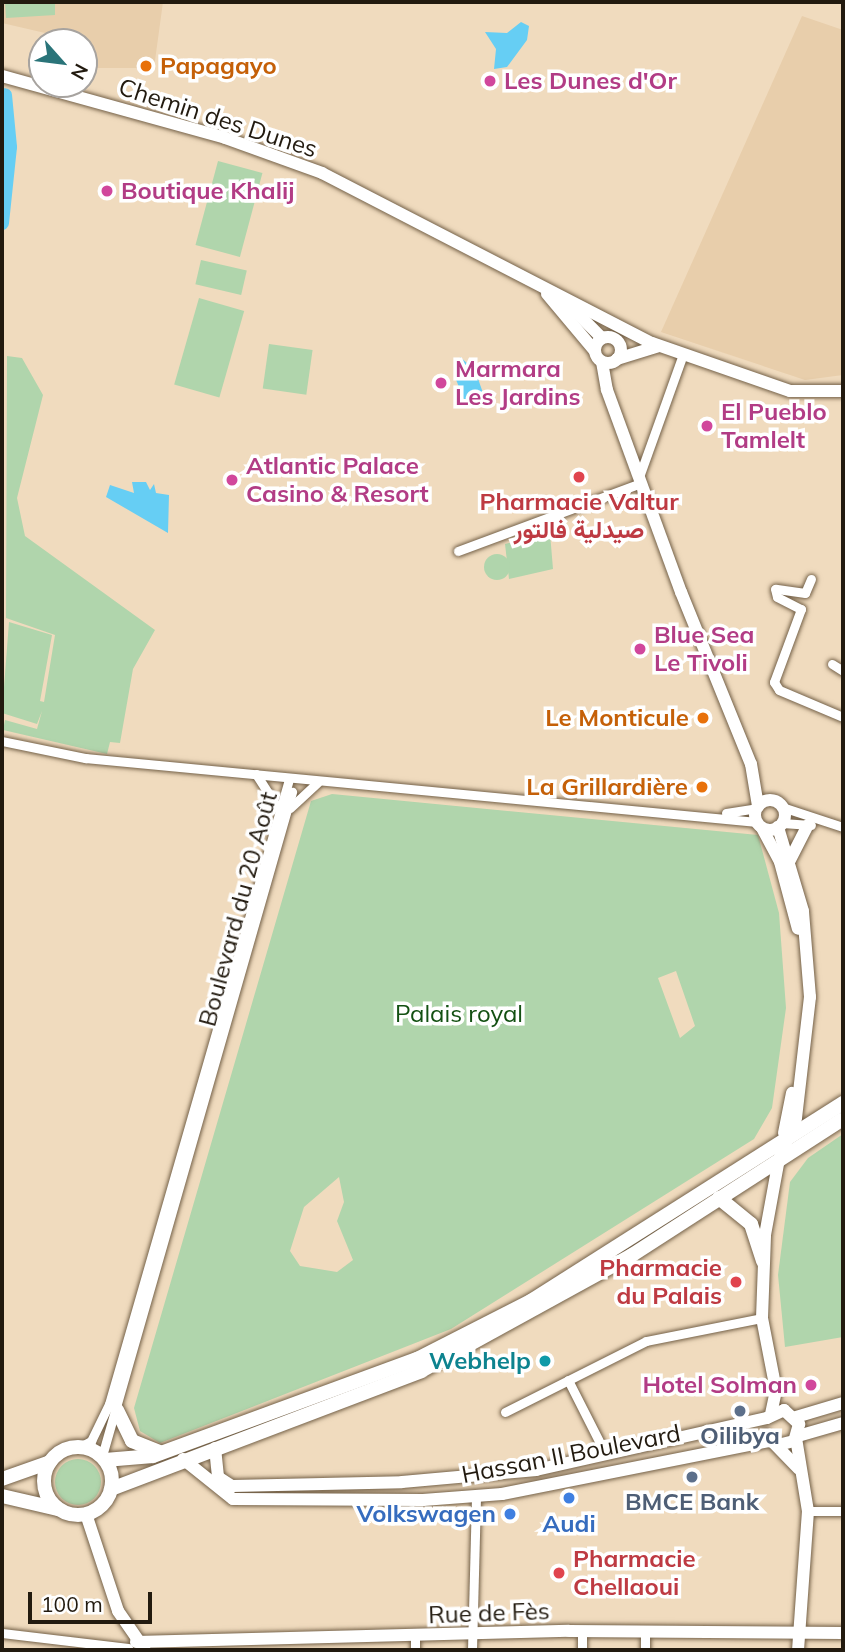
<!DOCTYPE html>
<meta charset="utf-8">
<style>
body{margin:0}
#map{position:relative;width:845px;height:1652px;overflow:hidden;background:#f0dbbe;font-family:Mulish,Vazirmatn,sans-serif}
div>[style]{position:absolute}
.built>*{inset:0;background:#e8ceab}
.green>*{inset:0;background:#b0d5ac;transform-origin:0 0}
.round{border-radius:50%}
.water>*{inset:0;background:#66cef4}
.river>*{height:14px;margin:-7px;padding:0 7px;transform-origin:7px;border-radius:7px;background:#66cef4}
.roads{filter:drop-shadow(0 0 2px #746148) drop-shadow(0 0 2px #746148)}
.street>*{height:9px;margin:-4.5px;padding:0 4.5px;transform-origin:4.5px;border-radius:4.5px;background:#fff}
.secondary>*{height:12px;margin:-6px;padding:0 6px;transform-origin:6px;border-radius:6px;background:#fff}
.secondary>.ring{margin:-6px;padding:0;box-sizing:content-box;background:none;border:12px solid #fff;border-radius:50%}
.primary>*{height:14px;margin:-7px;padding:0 7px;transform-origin:7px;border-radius:7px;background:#fff}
.primary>.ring{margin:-7px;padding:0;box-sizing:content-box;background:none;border:14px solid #fff;border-radius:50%}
.dots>*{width:19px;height:19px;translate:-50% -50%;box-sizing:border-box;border:4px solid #fff;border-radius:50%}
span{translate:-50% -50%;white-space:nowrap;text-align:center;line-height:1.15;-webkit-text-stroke:7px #fff;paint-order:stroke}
.food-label{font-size:24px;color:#c56008;font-weight:700}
.left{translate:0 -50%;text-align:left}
.right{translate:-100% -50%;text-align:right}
.hotel-label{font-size:24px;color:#b23c85;font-weight:700}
.street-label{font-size:24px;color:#221a0f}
.health-label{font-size:24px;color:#be3a42;font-weight:700}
.park-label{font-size:24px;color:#135012}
.culture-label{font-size:24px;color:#0d838f;font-weight:700}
.service-label{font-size:24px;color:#4e5e75;font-weight:700}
.shop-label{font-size:24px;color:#366cbe;font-weight:700}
.frame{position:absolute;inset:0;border:4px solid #221a0f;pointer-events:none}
.north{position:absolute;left:28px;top:28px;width:70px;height:70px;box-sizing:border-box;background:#fff;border:2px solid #a7a39f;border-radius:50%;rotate:118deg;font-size:19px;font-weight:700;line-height:28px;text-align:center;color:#221a0f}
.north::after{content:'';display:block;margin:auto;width:24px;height:32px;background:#2a7479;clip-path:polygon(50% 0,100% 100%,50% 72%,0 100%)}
.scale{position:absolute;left:28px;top:1592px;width:124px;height:32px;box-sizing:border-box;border:4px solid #221a0f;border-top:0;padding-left:9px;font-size:21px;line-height:24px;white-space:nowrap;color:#221a0f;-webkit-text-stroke:5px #fff;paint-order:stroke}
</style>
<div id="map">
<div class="built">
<i style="clip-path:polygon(2px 2px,163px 2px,154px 68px,84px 68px,84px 42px,2px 23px)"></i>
<i style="clip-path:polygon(802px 16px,843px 30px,843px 375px,805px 380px,661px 332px)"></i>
</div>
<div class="green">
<i style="clip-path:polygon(5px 2px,55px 2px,55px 15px,6px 18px)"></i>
<i style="left:218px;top:161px;width:46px;height:87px;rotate:15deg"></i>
<i style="left:201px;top:260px;width:47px;height:25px;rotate:13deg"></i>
<i style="left:199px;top:298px;width:47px;height:90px;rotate:16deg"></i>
<i style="left:269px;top:344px;width:44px;height:45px;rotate:8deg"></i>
<i style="clip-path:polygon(7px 356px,22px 358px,43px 395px,17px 498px,25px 536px,155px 630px,133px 669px,120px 743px,110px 742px,107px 754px,3px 730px,5px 720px,37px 729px,42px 711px,37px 724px,2px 713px,9px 622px,52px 635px,40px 701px,44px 702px,55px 635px,6px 618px)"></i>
<i style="clip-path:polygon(550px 533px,553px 569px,509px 579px,505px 544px)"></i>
<i class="round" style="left:484px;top:554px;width:26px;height:26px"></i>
<i style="clip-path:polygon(evenodd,332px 794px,758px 835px,779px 913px,786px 1008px,772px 1108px,754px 1139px,451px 1329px,160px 1443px,140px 1431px,134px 1408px,311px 801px,332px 794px,676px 971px,695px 1026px,680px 1038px,658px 978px,676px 971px,332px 794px,339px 1177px,344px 1202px,337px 1221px,353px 1260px,337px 1272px,300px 1266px,290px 1251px,304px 1207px,339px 1177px)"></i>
<i style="clip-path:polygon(843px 1134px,843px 1337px,785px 1347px,778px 1275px,790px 1182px,808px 1158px)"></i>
<i class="round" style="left:55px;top:1459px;width:46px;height:46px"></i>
</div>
<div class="water">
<i style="clip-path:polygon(521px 22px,529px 26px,527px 40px,507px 67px,494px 69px,496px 49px,485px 32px,507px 33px)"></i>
<i style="clip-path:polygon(460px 357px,475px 370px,483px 393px,464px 400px,455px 377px)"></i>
<i style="clip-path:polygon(132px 482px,146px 482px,150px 490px,154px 484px,156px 493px,169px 495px,168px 533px,106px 497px,110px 485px,134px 493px)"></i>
</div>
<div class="river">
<i style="left:2px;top:223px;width:76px;rotate:-84deg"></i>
<i style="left:10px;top:147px;width:52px;rotate:-95.5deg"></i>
</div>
<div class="roads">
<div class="street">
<i style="left:639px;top:477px;width:131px;rotate:-70.3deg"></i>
<i style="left:458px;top:551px;width:195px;rotate:-20.4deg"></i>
<i style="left:811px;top:579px;width:15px;rotate:113deg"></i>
<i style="left:805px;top:593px;width:30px;rotate:-172deg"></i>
<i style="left:775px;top:589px;width:8px;rotate:76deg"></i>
<i style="left:777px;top:597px;width:27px;rotate:27deg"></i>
<i style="left:801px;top:609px;width:78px;rotate:110.3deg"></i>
<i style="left:774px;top:682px;width:9px;rotate:58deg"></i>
<i style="left:779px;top:690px;width:69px;rotate:22.9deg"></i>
<i style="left:832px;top:664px;width:13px;rotate:32deg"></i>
<i style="left:2px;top:741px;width:85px;rotate:11.6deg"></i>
<i style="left:85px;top:758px;width:675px;rotate:5.44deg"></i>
<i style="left:256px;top:774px;width:43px;rotate:57.4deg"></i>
<i style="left:782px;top:807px;width:64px;rotate:18.2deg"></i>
<i style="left:290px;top:808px;width:38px;rotate:-43deg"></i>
<i style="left:726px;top:813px;width:31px;rotate:-9deg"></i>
<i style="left:782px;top:823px;width:29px;rotate:4deg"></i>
<i style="left:568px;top:1380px;width:82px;rotate:63.1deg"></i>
<i style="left:505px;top:1412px;width:158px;rotate:-26.7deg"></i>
<i style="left:646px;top:1341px;width:118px;rotate:-11.2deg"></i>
<i style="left:80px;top:1447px;width:13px;rotate:-29deg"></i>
<i style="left:91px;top:1441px;width:41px;rotate:-64.1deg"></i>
<i style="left:109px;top:1404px;width:650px;rotate:-73.93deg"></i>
<i style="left:102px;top:1456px;width:691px;rotate:-74.03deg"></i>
<i style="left:808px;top:1511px;width:35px"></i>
<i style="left:582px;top:1631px;width:19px;rotate:90deg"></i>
<i style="left:2px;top:1633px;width:127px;rotate:6.8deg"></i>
<i style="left:415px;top:1637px;width:13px;rotate:90deg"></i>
<i style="left:472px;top:1650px;width:153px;rotate:-88.5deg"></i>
<i style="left:645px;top:1650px;width:19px;rotate:-90deg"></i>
</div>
<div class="secondary">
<i style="left:2px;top:76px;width:231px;rotate:15.5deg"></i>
<i style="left:225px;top:138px;width:103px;rotate:19.8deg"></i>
<i style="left:322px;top:173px;width:371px;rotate:27.3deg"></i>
<i style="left:652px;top:343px;width:146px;rotate:19.2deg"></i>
<i style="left:790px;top:391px;width:53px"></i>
<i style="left:547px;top:294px;width:73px;rotate:50deg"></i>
<i style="left:567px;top:303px;width:49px;rotate:45deg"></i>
<i class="ring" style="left:595px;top:337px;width:14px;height:14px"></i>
<i style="left:617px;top:359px;width:44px;rotate:-17.2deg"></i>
<i style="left:602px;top:362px;width:28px;rotate:80deg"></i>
<i style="left:607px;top:390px;width:215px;rotate:69.9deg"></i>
<i style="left:681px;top:592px;width:186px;rotate:67.9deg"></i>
<i style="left:751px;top:764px;width:43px;rotate:80.5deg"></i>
<i class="ring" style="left:755px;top:800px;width:18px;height:18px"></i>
<i style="left:762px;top:828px;width:38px;rotate:62deg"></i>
<i style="left:780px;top:862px;width:69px;rotate:75deg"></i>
<i style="left:790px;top:860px;width:39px;rotate:-63deg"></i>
<i style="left:784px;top:1133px;width:41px;rotate:-78.7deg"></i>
<i style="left:771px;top:1414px;width:25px;rotate:-78deg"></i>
<i style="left:776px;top:1390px;width:73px;rotate:-101deg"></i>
<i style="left:762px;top:1318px;width:83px;rotate:-87.9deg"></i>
<i style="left:765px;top:1235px;width:77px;rotate:-79.6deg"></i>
<i style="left:779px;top:1159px;width:44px;rotate:-67.5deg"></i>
<i style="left:796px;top:1118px;width:122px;rotate:-83.4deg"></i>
<i style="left:810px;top:997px;width:86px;rotate:-94.7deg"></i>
<i style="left:803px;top:911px;width:88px;rotate:-106.6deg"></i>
<i style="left:796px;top:1417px;width:49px;rotate:-16.6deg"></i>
<i style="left:767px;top:1418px;width:19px;rotate:-25deg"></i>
<i style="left:784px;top:1410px;width:21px;rotate:43deg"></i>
<i style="left:799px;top:1424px;width:18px;rotate:106deg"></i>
<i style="left:794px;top:1441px;width:16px;rotate:166deg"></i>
<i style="left:766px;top:1435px;width:47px;rotate:45.9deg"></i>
<i style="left:798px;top:1436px;width:47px;rotate:-16.1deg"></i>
<i style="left:796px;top:1438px;width:74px;rotate:80.7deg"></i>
<i style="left:808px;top:1511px;width:139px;rotate:94.1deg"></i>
<i style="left:215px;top:1448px;width:29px;rotate:84deg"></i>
<i style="left:218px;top:1477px;width:17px;rotate:33deg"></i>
<i style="left:232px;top:1486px;width:170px;rotate:-1.3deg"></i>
<i style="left:402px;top:1482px;width:135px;rotate:-5.1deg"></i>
<i style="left:536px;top:1470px;width:237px;rotate:-12.7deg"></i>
<i style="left:183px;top:1459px;width:64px;rotate:38.7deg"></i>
<i style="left:233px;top:1499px;width:190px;rotate:0.3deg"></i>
<i style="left:423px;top:1500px;width:79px;rotate:-4.3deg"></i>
<i style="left:502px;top:1494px;width:273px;rotate:-11.2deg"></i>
<i style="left:86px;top:1514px;width:102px;rotate:71.7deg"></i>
<i style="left:118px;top:1611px;width:47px;rotate:55.3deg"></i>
<i style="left:136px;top:1642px;width:433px;rotate:-1.5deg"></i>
<i style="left:569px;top:1631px;width:274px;rotate:0.4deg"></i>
</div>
<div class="primary">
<i style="left:719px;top:1198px;width:41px;rotate:39.1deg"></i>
<i style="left:751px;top:1224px;width:39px;rotate:72deg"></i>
<i style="left:117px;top:1410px;width:34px;rotate:64deg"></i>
<i style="left:132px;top:1441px;width:31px;rotate:22deg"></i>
<i class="ring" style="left:44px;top:1447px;width:54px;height:54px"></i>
<i style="left:105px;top:1460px;width:48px;rotate:-4.8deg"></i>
<i style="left:153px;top:1456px;width:281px;rotate:-20.2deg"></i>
<i style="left:417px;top:1359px;width:128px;rotate:-27deg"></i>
<i style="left:531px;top:1301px;width:370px;rotate:-32.4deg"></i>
<i style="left:2px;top:1479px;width:51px;rotate:-19.5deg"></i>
<i style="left:111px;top:1489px;width:332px;rotate:-20.8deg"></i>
<i style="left:421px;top:1371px;width:241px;rotate:-28.8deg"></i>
<i style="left:632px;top:1255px;width:251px;rotate:-32.8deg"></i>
<i style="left:2px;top:1496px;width:57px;rotate:13.1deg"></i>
</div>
</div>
<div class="dots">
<i style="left:146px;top:66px;background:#e8710a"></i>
<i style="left:490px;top:81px;background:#d1479c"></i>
<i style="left:107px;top:191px;background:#d1479c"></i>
<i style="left:441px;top:383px;background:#d1479c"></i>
<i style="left:707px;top:426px;background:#d1479c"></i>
<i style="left:579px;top:477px;background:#e0444e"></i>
<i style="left:232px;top:480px;background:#d1479c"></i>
<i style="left:640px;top:649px;background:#d1479c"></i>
<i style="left:703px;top:718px;background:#e8710a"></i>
<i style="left:702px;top:787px;background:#e8710a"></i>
<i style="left:736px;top:1282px;background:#e0444e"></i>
<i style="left:545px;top:1361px;background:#0f9aa8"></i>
<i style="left:811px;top:1385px;background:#d1479c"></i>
<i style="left:740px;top:1411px;background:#5c6f8a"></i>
<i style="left:692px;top:1477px;background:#5c6f8a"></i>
<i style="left:569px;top:1498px;background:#3f7fe0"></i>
<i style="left:510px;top:1514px;background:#3f7fe0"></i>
<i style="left:559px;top:1573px;background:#e0444e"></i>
</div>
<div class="food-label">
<span class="left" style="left:160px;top:66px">Papagayo</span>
<span class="right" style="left:689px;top:718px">Le Monticule</span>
<span class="right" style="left:688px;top:787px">La Grillardière</span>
</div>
<div class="hotel-label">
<span class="left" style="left:504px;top:81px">Les Dunes d'Or</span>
<span class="left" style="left:121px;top:191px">Boutique Khalij</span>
<span class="left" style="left:455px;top:383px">Marmara<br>Les Jardins</span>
<span class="left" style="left:721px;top:426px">El Pueblo<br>Tamlelt</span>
<span class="left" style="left:246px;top:480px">Atlantic Palace<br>Casino &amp; Resort</span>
<span class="left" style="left:654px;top:649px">Blue Sea<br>Le Tivoli</span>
<span class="right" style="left:797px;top:1385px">Hotel Solman</span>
</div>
<div class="street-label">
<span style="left:218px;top:118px;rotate:18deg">Chemin des Dunes</span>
<span style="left:238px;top:909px;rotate:-75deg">Boulevard du 20 Août</span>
<span style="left:571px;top:1454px;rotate:-11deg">Hassan II Boulevard</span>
<span style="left:489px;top:1613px;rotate:-2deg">Rue de Fès</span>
</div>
<div class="health-label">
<span style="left:579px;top:516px">Pharmacie Valtur<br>صيدلية فالتور</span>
<span class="right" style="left:722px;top:1282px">Pharmacie<br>du Palais</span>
<span class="left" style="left:573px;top:1573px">Pharmacie<br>Chellaoui</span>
</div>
<div class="park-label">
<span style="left:459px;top:1014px">Palais royal</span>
</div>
<div class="culture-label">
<span class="right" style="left:531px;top:1361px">Webhelp</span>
</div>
<div class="service-label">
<span style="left:740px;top:1436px">Oilibya</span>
<span style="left:692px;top:1502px">BMCE Bank</span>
</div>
<div class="shop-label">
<span class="right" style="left:496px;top:1514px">Volkswagen</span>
<span style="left:569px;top:1524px">Audi</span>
</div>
<div class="frame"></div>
<div class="north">N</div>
<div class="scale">100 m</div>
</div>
